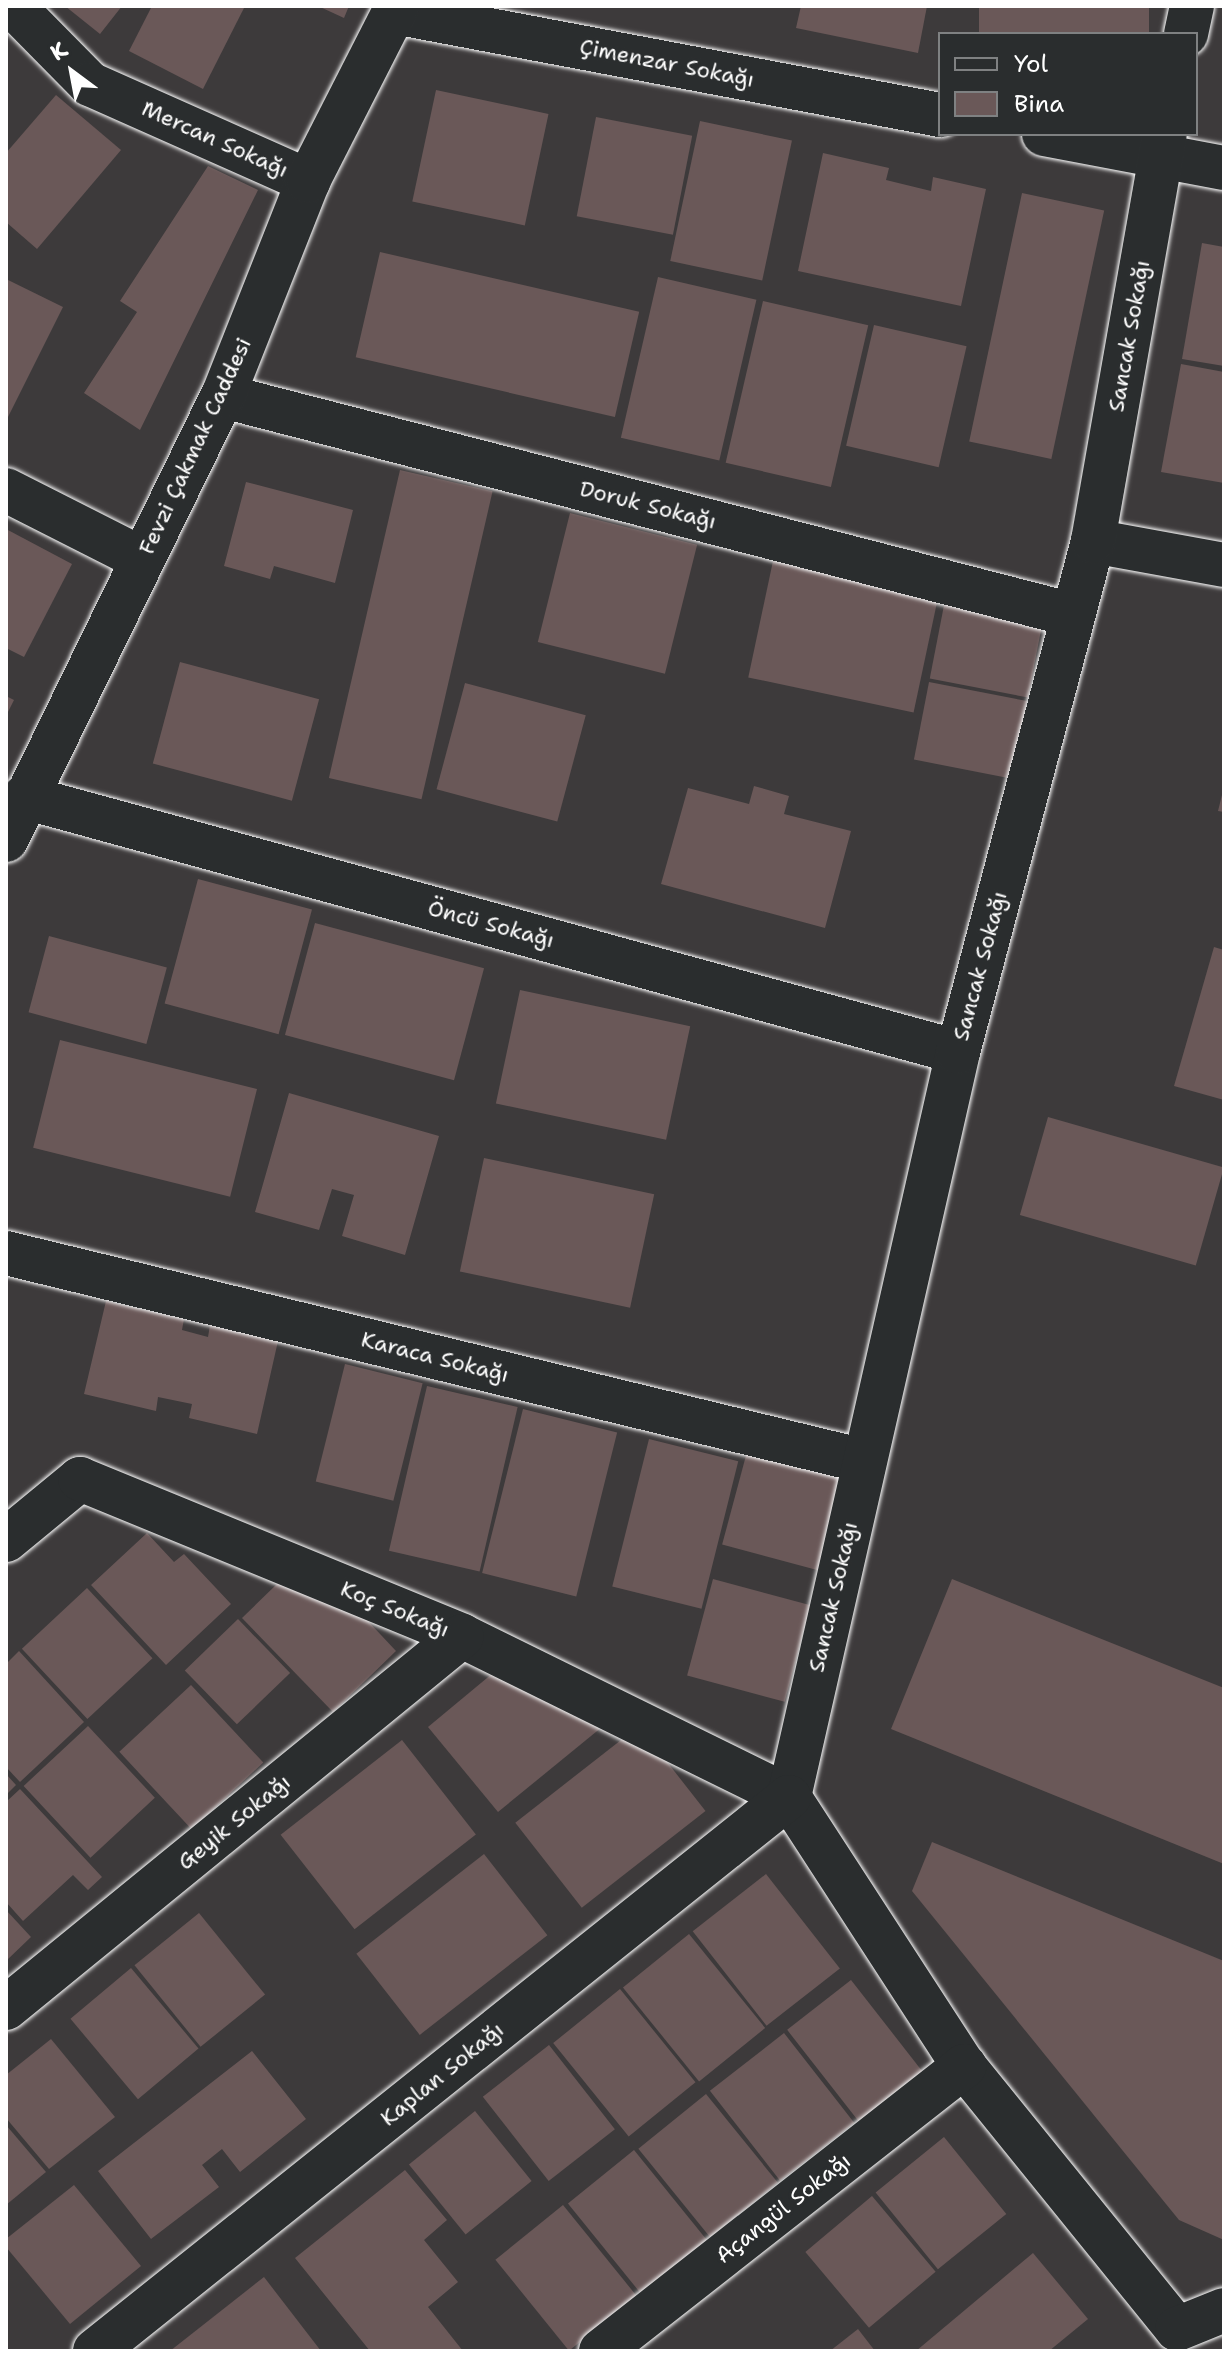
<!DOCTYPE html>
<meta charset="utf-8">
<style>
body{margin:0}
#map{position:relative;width:1230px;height:2357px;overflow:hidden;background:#3d3a3b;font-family:"Shantell Sans",sans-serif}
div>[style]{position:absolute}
.building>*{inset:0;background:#6a5858;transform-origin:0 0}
.roads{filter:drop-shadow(0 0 2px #fff) drop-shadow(0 0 2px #fff)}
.minor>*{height:44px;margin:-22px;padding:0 22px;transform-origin:22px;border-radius:22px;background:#2a2d2e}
span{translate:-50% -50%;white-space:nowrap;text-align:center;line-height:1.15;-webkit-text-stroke:6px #2a2d2e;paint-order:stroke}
.street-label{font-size:22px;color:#fff}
.frame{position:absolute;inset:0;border:8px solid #fff;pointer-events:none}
.legend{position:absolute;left:938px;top:32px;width:260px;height:104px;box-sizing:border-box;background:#2a2d2e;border:2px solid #7f8182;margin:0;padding:10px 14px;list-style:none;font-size:24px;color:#fff}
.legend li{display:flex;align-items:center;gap:16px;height:40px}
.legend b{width:40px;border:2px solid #7f8182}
.north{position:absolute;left:32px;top:32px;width:80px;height:80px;-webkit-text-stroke:6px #2a2d2e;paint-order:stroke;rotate:328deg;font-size:22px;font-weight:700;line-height:32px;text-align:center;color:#fff}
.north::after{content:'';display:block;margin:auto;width:28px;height:36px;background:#fff;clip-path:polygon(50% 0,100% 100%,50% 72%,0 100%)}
</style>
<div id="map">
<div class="building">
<i style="clip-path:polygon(65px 6px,122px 6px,100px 34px)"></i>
<i style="clip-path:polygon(152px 6px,245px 6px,203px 89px,129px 51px)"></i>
<i style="clip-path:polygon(318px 6px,349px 6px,344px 18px)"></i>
<i style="clip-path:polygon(801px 6px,927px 6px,918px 53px,796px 28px)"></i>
<i style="left:979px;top:6px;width:170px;height:29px"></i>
<i style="left:436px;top:90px;width:115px;height:114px;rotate:12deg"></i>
<i style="clip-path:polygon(56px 95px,121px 150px,37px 249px,6px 222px,6px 153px)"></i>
<i style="left:596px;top:117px;width:98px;height:101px;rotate:11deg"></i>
<i style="left:700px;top:121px;width:94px;height:143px;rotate:12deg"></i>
<i style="clip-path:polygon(823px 153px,889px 168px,886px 180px,931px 191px,933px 177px,986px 189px,961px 306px,798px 271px)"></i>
<i style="clip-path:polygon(208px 166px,258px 190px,140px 430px,84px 393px,137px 312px,120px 301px)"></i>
<i style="left:1022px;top:193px;width:84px;height:254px;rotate:12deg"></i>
<i style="clip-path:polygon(1202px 243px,1224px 247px,1224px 366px,1182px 359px)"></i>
<i style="left:380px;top:252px;width:266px;height:108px;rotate:13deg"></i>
<i style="left:658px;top:277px;width:101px;height:165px;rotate:13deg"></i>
<i style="clip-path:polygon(6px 279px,63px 307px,6px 421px)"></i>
<i style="left:763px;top:301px;width:108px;height:166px;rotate:13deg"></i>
<i style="left:874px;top:325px;width:95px;height:124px;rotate:13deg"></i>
<i style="clip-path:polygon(1181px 364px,1224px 372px,1224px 483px,1161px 472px)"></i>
<i style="left:400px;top:470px;width:95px;height:316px;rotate:13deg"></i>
<i style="clip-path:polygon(246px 482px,353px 510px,335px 583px,274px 566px,270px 579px,224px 566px)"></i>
<i style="left:570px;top:513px;width:131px;height:133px;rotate:14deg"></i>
<i style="clip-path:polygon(6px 529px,72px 564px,24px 657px,6px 648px)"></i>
<i style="left:773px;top:561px;width:169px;height:119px;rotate:12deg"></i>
<i style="left:946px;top:595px;width:100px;height:85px;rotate:11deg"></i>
<i style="left:180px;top:662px;width:144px;height:105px;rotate:15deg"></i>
<i style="left:929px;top:682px;width:100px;height:79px;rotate:11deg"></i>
<i style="left:465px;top:683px;width:125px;height:110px;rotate:15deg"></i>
<i style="clip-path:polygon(6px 696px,14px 700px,6px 716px)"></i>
<i style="clip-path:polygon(754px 786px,789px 796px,784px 814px,851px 831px,825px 928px,661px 884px,688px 788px,749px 804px)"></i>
<i style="clip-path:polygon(1224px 787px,1224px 812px,1218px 811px)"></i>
<i style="left:198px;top:879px;width:118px;height:129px;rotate:15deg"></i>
<i style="left:315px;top:923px;width:175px;height:116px;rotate:15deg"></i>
<i style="left:49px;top:936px;width:122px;height:79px;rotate:15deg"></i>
<i style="clip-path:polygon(1214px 947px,1224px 950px,1224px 1100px,1174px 1086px)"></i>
<i style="left:520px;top:990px;width:174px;height:116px;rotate:12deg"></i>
<i style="left:60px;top:1040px;width:203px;height:111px;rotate:14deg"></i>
<i style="clip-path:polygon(289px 1093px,439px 1136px,405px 1255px,342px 1236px,354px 1195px,332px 1189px,319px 1230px,255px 1212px)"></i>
<i style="left:1048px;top:1117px;width:183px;height:102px;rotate:16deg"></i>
<i style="left:484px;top:1158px;width:174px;height:116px;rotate:12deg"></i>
<i style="clip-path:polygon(106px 1301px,184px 1319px,182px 1330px,208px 1337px,210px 1325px,278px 1341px,257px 1434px,189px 1418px,192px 1404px,158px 1397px,156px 1411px,84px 1394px)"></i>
<i style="left:345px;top:1364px;width:80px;height:121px;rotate:14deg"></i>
<i style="left:427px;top:1386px;width:93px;height:169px;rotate:13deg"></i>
<i style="left:523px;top:1409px;width:97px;height:169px;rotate:14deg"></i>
<i style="left:649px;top:1439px;width:92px;height:152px;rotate:14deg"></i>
<i style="left:748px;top:1448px;width:106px;height:100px;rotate:15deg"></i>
<i style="clip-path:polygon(147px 1533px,174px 1562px,184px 1554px,231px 1604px,166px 1665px,91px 1585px)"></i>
<i style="left:713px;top:1579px;width:101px;height:100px;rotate:15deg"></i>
<i style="clip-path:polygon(952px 1579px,1224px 1688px,1224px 1864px,891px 1729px)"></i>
<i style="clip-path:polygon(278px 1583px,366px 1619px,396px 1651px,333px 1712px,242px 1618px)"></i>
<i style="left:87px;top:1588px;width:96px;height:89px;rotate:47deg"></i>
<i style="left:238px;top:1619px;width:75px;height:74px;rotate:46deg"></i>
<i style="clip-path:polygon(19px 1651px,84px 1722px,20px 1782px,6px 1767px,6px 1664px)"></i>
<i style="clip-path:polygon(493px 1673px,602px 1727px,498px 1812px,428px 1727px)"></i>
<i style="left:191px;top:1685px;width:106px;height:98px;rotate:47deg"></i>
<i style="left:88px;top:1726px;width:98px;height:88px;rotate:47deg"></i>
<i style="left:639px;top:1726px;width:108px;height:157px;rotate:52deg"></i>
<i style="left:402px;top:1740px;width:120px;height:154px;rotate:52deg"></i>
<i style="clip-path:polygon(6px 1774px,16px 1785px,6px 1795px)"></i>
<i style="clip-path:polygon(20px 1789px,102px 1877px,88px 1890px,73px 1875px,23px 1921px,6px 1902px,6px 1802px)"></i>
<i style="clip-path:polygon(932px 1842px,1224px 1961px,1224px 2240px,1179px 2220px,912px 1891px)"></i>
<i style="left:484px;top:1854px;width:103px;height:162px;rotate:52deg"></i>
<i style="left:766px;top:1874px;width:120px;height:93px;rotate:52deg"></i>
<i style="clip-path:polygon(6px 1910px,31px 1937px,6px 1961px)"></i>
<i style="left:199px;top:1913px;width:105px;height:83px;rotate:51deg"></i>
<i style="left:689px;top:1934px;width:121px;height:85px;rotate:51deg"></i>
<i style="left:131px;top:1968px;width:105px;height:79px;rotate:50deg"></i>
<i style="left:851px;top:1980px;width:116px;height:81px;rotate:52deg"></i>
<i style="left:620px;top:1989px;width:120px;height:86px;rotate:51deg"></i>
<i style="left:784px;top:2033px;width:114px;height:94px;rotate:52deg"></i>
<i style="clip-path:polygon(51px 2039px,115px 2117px,49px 2169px,6px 2118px,6px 2075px)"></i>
<i style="left:549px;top:2045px;width:107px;height:84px;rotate:52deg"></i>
<i style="clip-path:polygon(252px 2051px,306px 2119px,240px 2172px,222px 2149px,202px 2165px,219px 2187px,151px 2239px,98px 2171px)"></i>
<i style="left:706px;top:2094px;width:114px;height:87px;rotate:51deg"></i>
<i style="left:475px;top:2111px;width:90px;height:85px;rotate:51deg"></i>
<i style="clip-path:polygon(6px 2125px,46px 2172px,6px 2205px)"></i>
<i style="left:944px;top:2137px;width:99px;height:88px;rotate:51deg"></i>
<i style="left:634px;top:2150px;width:116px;height:85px;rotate:51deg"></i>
<i style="clip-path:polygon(405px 2170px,447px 2220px,424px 2240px,458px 2282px,428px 2307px,463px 2351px,370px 2351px,295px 2258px)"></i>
<i style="clip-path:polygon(74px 2185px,141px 2266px,70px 2324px,6px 2247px,6px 2239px)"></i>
<i style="left:872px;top:2196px;width:99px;height:87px;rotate:50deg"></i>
<i style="left:563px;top:2205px;width:117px;height:87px;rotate:51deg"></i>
<i style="clip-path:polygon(1033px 2253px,1088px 2319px,1049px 2351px,916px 2351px)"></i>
<i style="clip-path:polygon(264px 2277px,321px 2351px,170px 2351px)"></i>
<i style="clip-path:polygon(858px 2329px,875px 2351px,830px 2351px)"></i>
</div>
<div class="roads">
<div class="minor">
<i style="left:13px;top:6px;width:110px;rotate:45.4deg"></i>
<i style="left:90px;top:84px;width:239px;rotate:24deg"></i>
<i style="left:394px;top:12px;width:556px;rotate:10.68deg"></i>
<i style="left:1186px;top:34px;width:29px;rotate:-78deg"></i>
<i style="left:1044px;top:134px;width:183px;rotate:10.7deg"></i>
<i style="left:223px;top:396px;width:878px;rotate:14.45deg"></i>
<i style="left:6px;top:490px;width:153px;rotate:26.9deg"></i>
<i style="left:1093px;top:541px;width:133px;rotate:10.4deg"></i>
<i style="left:24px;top:797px;width:968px;rotate:15.27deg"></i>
<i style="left:6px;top:840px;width:494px;rotate:-64deg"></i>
<i style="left:223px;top:396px;width:231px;rotate:-68.4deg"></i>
<i style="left:308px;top:181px;width:196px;rotate:-63deg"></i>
<i style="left:6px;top:1253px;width:883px;rotate:13.63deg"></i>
<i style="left:6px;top:1540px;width:96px;rotate:-39.5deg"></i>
<i style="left:80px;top:1479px;width:413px;rotate:22.3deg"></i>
<i style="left:462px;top:1636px;width:364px;rotate:26.2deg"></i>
<i style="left:789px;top:1797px;width:764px;rotate:-77.22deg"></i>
<i style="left:958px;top:1052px;width:529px;rotate:-75.2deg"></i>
<i style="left:1093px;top:541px;width:413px;rotate:-80deg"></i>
<i style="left:789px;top:1797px;width:321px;rotate:57deg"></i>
<i style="left:964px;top:2066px;width:338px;rotate:51deg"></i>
<i style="left:1177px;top:2329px;width:51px;rotate:-22deg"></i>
<i style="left:6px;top:2008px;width:588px;rotate:-39.21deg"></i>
<i style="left:95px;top:2351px;width:888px;rotate:-38.6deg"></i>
<i style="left:601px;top:2351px;width:462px;rotate:-38.1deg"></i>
</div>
</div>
<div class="street-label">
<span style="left:667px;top:63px;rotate:11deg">Çimenzar Sokağı</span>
<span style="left:215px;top:139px;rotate:24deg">Mercan Sokağı</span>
<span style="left:1129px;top:336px;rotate:-80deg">Sancak Sokağı</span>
<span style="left:195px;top:446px;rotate:-65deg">Fevzi Çakmak Caddesi</span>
<span style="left:648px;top:505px;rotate:14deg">Doruk Sokağı</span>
<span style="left:491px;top:924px;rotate:15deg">Öncü Sokağı</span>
<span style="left:980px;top:966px;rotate:-75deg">Sancak Sokağı</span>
<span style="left:435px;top:1357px;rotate:14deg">Karaca Sokağı</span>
<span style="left:833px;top:1597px;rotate:-77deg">Sancak Sokağı</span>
<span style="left:395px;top:1609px;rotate:22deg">Koç Sokağı</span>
<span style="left:234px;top:1822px;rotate:-39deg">Geyik Sokağı</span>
<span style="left:442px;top:2074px;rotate:-39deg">Kaplan Sokağı</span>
<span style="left:783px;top:2208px;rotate:-38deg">Açangül Sokağı</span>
</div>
<div class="frame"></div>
<ul class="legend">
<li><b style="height:10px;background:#2a2d2e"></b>Yol</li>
<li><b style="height:22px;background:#6a5858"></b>Bina</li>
</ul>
<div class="north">K</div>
</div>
